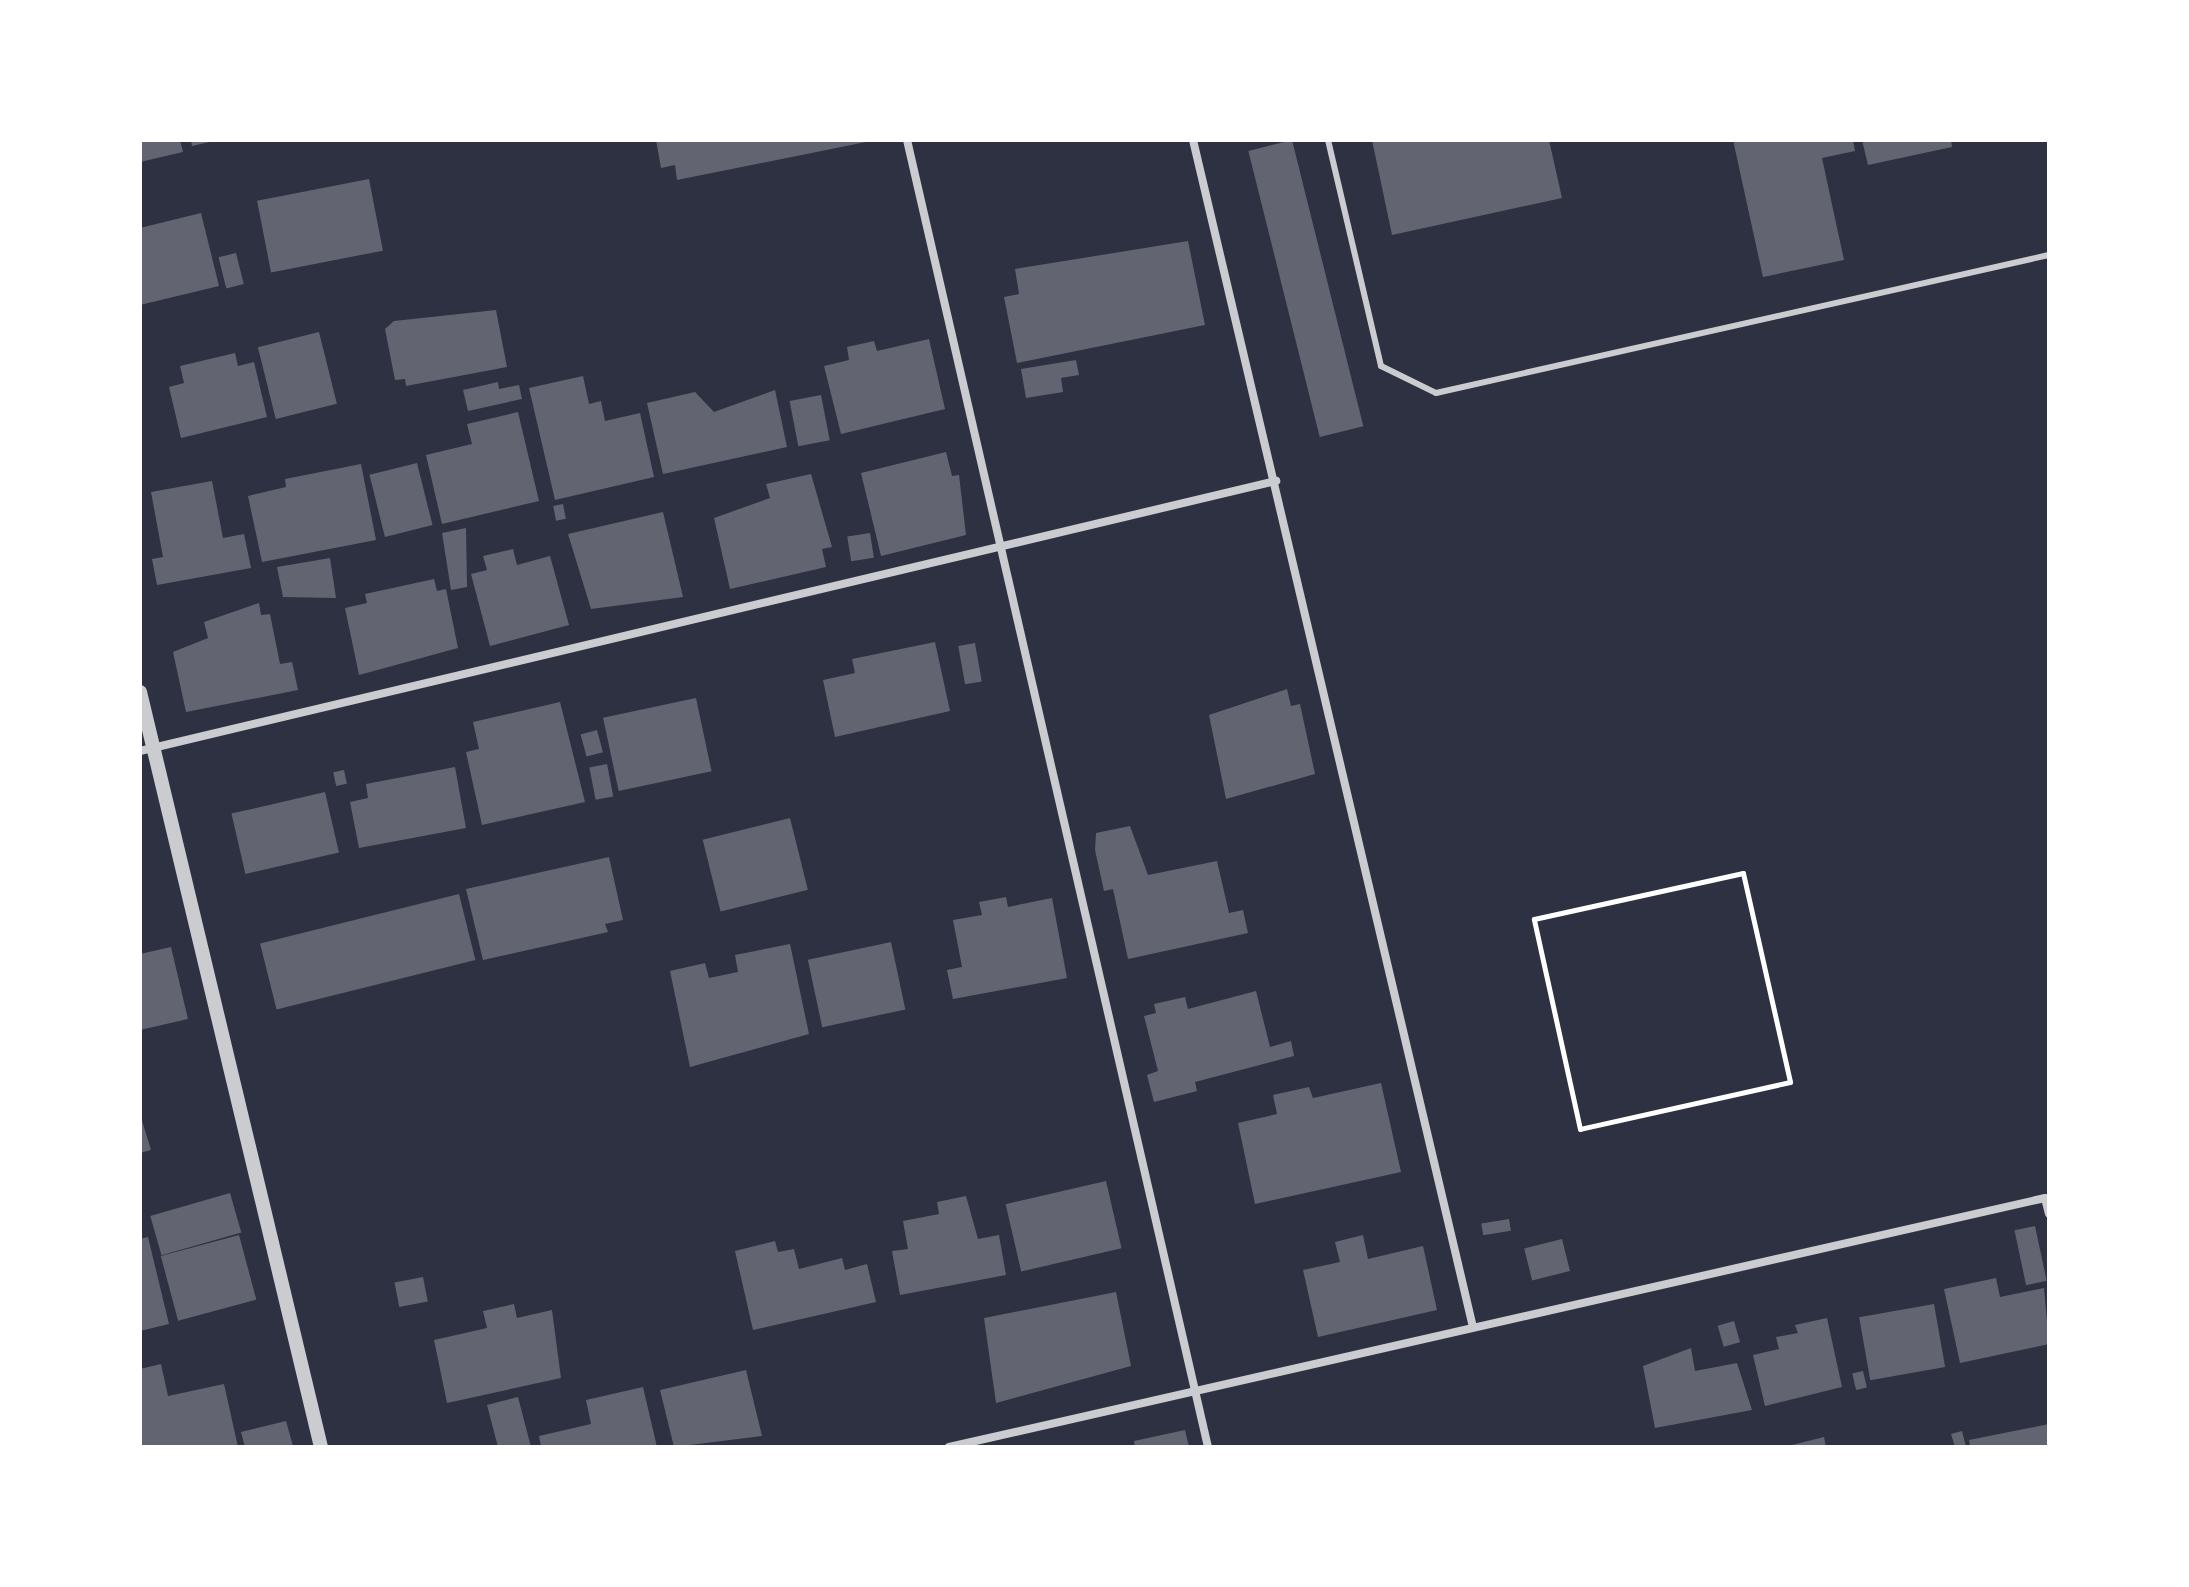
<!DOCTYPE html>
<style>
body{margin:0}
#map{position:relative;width:2189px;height:1587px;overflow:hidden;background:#2d3142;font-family:"Noto Sans",sans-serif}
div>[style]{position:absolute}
.building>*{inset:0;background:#626471;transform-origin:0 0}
.path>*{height:5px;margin:-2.5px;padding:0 2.5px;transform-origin:2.5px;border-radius:2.5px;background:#fff}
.service>*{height:6px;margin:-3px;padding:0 3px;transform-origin:3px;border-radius:3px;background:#caccd0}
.minor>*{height:8px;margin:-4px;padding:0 4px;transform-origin:4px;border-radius:4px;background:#caccd0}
.tertiary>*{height:14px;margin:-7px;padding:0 7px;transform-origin:7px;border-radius:7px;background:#caccd0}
span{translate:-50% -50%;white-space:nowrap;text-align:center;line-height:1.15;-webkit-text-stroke:8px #fff;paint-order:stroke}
.frame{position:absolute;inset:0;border:142px solid #fff;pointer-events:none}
</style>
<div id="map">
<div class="building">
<i style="clip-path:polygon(140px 140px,180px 140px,183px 152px,140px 162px)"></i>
<i style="clip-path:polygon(191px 140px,214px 140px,214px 141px,192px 146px)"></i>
<i style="clip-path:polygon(656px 140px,870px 140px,871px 141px,677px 180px,675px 165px,661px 168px)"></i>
<i style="left:1292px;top:140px;width:295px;height:45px;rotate:76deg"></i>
<i style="clip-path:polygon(1372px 140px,1549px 140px,1562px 198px,1392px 235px)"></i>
<i style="clip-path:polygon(1733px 140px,1853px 140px,1855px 151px,1822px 158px,1844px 260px,1763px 277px)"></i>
<i style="clip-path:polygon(1862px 140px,1951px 140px,1952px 147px,1868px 165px)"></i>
<i style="left:369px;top:179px;width:73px;height:114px;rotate:79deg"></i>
<i style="clip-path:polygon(201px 213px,219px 286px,140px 305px,140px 228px)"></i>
<i style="clip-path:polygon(1188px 241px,1205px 325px,1017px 363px,1004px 297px,1019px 294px,1015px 269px)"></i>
<i style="left:236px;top:253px;width:32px;height:18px;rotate:76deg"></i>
<i style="clip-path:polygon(496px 310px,507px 367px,406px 386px,405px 379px,395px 380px,385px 329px,394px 321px)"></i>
<i style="left:319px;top:332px;width:74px;height:63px;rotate:76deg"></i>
<i style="clip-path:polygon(929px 339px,945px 409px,841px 434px,824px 366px,849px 360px,847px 347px,874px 341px,877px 351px)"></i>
<i style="clip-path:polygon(235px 353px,238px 366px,254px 362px,267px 417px,181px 438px,169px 387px,184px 383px,180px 366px)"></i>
<i style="clip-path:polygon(1076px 360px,1079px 375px,1061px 378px,1063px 392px,1026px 398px,1021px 369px)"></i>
<i style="clip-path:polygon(583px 376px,589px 404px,601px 401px,605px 421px,640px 413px,654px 477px,555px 500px,529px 388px)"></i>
<i style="clip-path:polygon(498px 382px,499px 389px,519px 385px,522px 399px,468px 411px,463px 390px)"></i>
<i style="clip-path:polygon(775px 390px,787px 447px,663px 474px,647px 403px,695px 392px,714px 412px)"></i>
<i style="left:821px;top:395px;width:46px;height:32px;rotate:79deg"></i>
<i style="clip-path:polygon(518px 412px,539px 501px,442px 524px,426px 455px,472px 444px,467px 424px)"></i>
<i style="clip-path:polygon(946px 452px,952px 476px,959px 475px,966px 535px,881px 556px,861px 473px)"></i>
<i style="left:417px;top:463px;width:64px;height:49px;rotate:76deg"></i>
<i style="clip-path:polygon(361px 464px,376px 540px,262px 562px,248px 496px,286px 487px,285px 479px)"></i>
<i style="clip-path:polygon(811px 474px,832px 547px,822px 549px,826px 567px,730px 589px,714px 518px,770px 498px,766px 484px)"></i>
<i style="clip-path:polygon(212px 481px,223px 538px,244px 534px,251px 568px,157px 585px,152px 559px,163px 557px,151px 492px)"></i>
<i style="left:563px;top:504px;width:15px;height:10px;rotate:79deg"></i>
<i style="clip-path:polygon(663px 512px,683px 597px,591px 609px,568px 534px)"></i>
<i style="clip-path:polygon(466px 528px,467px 587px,451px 590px,442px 533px)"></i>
<i style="left:870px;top:533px;width:25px;height:23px;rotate:81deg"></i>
<i style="clip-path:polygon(513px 549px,517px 565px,550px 556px,569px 625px,490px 646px,471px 574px,487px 570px,483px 556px)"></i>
<i style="clip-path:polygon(330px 558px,336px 598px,283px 597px,277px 567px)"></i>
<i style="clip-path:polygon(434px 579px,437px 591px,446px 589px,458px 648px,359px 675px,345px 608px,367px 603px,365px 594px)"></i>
<i style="clip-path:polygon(259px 603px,261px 615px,270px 614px,280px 664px,292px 662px,298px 690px,186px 712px,173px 652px,208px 638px,204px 622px)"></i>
<i style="clip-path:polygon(935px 642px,950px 711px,835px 737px,823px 680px,855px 673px,852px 659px)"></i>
<i style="left:975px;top:643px;width:39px;height:17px;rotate:80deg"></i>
<i style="clip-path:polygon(1287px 689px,1291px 706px,1300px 704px,1315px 774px,1226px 799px,1209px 715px)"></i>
<i style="left:696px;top:698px;width:75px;height:95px;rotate:78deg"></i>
<i style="clip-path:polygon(560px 702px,585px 802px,482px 825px,466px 752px,479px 749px,473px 722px)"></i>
<i style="left:597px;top:730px;width:23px;height:17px;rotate:75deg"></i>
<i style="left:607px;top:764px;width:33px;height:18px;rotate:79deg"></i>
<i style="clip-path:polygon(455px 767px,466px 828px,359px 848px,350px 802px,368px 798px,366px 784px)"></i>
<i style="left:344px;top:770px;width:14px;height:11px;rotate:78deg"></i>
<i style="left:325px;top:792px;width:62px;height:96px;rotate:77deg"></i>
<i style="left:790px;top:818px;width:74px;height:90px;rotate:76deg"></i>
<i style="clip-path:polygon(1130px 826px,1148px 875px,1217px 861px,1229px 913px,1243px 910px,1248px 933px,1128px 959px,1113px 889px,1104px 891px,1095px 850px,1096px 833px)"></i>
<i style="clip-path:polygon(609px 857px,623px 920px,605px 924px,608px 932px,483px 960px,466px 889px)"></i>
<i style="left:459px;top:894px;width:68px;height:205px;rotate:76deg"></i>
<i style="clip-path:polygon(1006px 897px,1008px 907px,1052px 898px,1067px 978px,953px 999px,947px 970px,962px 967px,953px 920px,982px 915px,979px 902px)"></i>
<i style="left:891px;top:942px;width:69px;height:85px;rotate:78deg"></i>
<i style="clip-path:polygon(790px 944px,809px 1034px,690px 1067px,670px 971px,705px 963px,709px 978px,738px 972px,735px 955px)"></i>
<i style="clip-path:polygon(171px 947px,188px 1019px,140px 1030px,140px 954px)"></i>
<i style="clip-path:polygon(1256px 991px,1270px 1047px,1291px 1041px,1294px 1056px,1195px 1082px,1197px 1091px,1154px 1102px,1147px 1075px,1158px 1071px,1144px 1016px,1156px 1013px,1154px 1004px,1185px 997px,1188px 1009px)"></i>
<i style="clip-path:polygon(1381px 1083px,1401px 1172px,1255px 1204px,1238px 1123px,1277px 1114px,1273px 1095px,1309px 1087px,1313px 1098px)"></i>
<i style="clip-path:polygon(140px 1114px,151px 1150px,140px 1153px)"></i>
<i style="left:1106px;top:1181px;width:69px;height:103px;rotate:77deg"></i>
<i style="left:230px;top:1193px;width:41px;height:83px;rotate:74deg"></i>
<i style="clip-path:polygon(966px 1196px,978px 1239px,999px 1235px,1006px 1275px,900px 1295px,892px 1251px,908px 1249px,903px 1221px,939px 1214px,937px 1202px)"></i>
<i style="left:1509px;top:1219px;width:12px;height:28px;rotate:81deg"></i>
<i style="left:2035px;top:1226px;width:56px;height:21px;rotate:78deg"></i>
<i style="left:239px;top:1235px;width:67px;height:81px;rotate:75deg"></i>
<i style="clip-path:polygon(1363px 1235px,1368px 1259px,1423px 1246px,1437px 1310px,1318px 1337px,1303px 1270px,1340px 1262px,1335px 1242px)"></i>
<i style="clip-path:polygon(148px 1237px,169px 1324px,140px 1331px,140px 1239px)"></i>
<i style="left:1562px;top:1239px;width:33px;height:39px;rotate:76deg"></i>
<i style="clip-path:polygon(775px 1241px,778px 1252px,794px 1249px,799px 1269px,842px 1258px,845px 1270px,867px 1264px,876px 1302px,753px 1330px,735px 1251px)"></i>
<i style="left:423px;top:1277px;width:25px;height:29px;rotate:79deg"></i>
<i style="clip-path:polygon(1996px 1278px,2000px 1297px,2044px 1288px,2049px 1344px,1960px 1363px,1944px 1289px)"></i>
<i style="clip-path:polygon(1116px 1292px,1131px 1366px,996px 1403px,984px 1318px)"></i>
<i style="clip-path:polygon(514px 1304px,517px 1318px,552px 1310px,561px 1378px,447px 1403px,434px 1340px,487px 1328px,483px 1311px)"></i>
<i style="left:1934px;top:1304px;width:64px;height:76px;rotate:80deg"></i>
<i style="clip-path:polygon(1827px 1318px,1842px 1387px,1765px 1406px,1753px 1355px,1779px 1349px,1776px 1337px,1798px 1333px,1795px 1325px)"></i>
<i style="left:1734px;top:1321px;width:22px;height:17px;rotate:74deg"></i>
<i style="clip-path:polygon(1691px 1348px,1695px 1371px,1737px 1363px,1752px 1410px,1655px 1428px,1643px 1366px)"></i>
<i style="clip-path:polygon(161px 1364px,168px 1396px,224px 1384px,238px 1447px,140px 1447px,140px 1369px)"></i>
<i style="clip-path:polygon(746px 1370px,762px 1436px,674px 1447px,660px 1390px)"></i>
<i style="left:1863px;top:1371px;width:17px;height:11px;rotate:77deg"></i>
<i style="clip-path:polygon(643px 1387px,657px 1447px,541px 1447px,539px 1436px,591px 1424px,586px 1400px)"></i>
<i style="clip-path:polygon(518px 1397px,531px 1447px,498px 1447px,487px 1405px)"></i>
<i style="clip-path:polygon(286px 1421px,293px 1446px,245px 1447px,241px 1432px)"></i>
<i style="clip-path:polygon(2049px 1424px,2049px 1447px,1970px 1447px,1969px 1440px)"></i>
<i style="clip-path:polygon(1185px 1430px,1189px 1447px,1135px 1447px,1134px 1441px)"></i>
<i style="clip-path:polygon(1962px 1431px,1966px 1447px,1955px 1447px,1951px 1434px)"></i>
<i style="clip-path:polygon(1824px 1437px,1826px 1447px,1788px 1447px,1788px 1446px)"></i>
</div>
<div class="path">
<i style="left:1743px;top:873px;width:214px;rotate:77.3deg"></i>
<i style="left:1790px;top:1082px;width:215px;rotate:167.4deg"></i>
<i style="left:1580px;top:1129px;width:215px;rotate:-102.4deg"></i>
<i style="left:1534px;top:919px;width:214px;rotate:-12.4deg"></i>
</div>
<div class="service">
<i style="left:1328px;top:140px;width:232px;rotate:76.8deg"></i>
<i style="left:1381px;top:366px;width:61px;rotate:26.1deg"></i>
<i style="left:1436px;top:393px;width:628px;rotate:-12.69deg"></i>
</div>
<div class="minor">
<i style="left:907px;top:140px;width:1341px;rotate:77.03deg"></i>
<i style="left:1193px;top:140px;width:1220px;rotate:76.73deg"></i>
<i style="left:140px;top:751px;width:1168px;rotate:-13.37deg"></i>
<i style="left:949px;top:1447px;width:1124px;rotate:-12.8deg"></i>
<i style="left:2045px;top:1198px;width:16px;rotate:76deg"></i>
</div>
<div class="tertiary">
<i style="left:140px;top:692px;width:776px;rotate:76.52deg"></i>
</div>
<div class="frame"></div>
</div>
